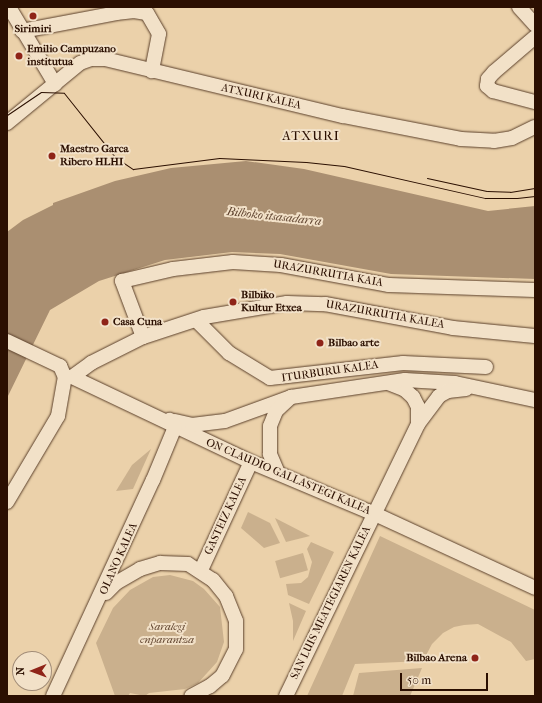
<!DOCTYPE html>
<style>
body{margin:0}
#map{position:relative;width:542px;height:703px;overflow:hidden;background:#ebd1aa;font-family:"IM FELL French Canon",serif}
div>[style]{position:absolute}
.green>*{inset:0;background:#cab08d;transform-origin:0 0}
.water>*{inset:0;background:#aa8f71}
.roads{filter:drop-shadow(0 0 1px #5b402b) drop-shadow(0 0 1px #5b402b)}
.minor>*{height:14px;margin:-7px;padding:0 7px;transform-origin:7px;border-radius:7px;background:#f2e1c8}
.tram>*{height:1px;margin:-0.5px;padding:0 0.5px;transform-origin:0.5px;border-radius:0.5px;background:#2b0f01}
.dots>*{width:11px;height:11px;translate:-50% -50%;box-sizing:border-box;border:2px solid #f2e1c8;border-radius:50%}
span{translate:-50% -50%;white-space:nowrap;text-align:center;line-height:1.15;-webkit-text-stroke:4px #f2e1c8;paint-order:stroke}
.poi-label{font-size:11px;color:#2b0f01;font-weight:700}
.left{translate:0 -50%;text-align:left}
.right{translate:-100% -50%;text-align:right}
.street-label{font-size:11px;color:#2b0f01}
.park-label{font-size:11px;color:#634732;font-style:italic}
.water-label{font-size:12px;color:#5e422e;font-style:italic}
.quarter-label{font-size:13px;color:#2b0f01;letter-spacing:1px}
.frame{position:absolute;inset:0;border:8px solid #2b0f01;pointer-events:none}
.north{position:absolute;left:12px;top:651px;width:40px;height:40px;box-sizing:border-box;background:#f2e1c8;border:1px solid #a28d78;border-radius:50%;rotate:269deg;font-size:11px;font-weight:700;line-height:16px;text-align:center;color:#2b0f01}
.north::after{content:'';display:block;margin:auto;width:14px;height:18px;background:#8f2418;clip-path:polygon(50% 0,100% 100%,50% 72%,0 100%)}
.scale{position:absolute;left:400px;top:673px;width:88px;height:18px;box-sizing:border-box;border:2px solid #2b0f01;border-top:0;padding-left:5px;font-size:12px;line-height:14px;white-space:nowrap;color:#2b0f01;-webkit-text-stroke:3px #f2e1c8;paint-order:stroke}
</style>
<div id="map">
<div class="green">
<i style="clip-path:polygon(151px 449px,133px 489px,116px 491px,132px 465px)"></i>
<i style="clip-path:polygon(248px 512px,270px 523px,280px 543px,264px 548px,241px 528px)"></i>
<i style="clip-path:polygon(275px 518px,310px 536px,286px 542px)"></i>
<i style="clip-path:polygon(380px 536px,535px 610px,535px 659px,526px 661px,511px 642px,478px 624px,464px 625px,454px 627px,443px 633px,432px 644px,423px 661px,355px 664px,342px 696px,307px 696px)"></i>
<i style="clip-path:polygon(311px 542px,334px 552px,309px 604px,288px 595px,286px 584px,301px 583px,308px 577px,312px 562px,307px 549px)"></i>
<i style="left:303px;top:553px;width:18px;height:29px;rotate:74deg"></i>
<i style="clip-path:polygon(170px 575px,193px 581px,204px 589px,220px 607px,224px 642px,217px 662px,198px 683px,185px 689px,149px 693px,145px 696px,130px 693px,128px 696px,115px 696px,96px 643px,113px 608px,130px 590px,153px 577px)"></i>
<i style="clip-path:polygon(289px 603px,306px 611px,293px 641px,293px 621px)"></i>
<i style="clip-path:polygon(422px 668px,410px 696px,353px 696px,359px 673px)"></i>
</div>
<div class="water">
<i style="clip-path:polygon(246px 161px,304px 169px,488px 211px,535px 206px,535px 279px,391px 274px,280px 254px,232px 252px,165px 260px,99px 281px,50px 310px,7px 398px,7px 232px,23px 220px,53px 205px,53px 203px,115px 181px,171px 168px)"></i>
</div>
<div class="roads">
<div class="minor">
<i style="left:9px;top:7px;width:90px;rotate:59.1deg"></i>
<i style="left:519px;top:7px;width:24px;rotate:48deg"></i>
<i style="left:22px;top:31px;width:96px;rotate:-10.8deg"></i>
<i style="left:116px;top:13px;width:18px;rotate:-6deg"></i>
<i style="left:134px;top:11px;width:13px;rotate:9deg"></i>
<i style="left:147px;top:13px;width:24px;rotate:60deg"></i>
<i style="left:159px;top:34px;width:38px;rotate:101deg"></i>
<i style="left:535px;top:37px;width:54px;rotate:139.5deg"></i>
<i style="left:494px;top:72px;width:9px;rotate:131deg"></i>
<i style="left:488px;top:79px;width:7px;rotate:98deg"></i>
<i style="left:487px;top:86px;width:8px;rotate:40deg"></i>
<i style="left:493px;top:91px;width:43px;rotate:14.7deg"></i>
<i style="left:7px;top:123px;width:94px;rotate:-39.4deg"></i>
<i style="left:80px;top:63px;width:12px;rotate:-20deg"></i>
<i style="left:91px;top:59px;width:14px"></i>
<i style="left:105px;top:59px;width:245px;rotate:13.5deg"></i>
<i style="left:343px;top:116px;width:120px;rotate:11deg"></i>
<i style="left:461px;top:139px;width:33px;rotate:3deg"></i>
<i style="left:494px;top:141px;width:18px;rotate:-9deg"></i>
<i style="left:512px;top:138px;width:25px;rotate:-26deg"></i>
<i style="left:196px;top:320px;width:47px;rotate:45deg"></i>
<i style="left:229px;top:353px;width:48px;rotate:31.4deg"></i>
<i style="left:270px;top:378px;width:134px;rotate:-6.4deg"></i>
<i style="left:403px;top:363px;width:83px;rotate:2.8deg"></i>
<i style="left:143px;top:337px;width:60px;rotate:-110.6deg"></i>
<i style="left:122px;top:281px;width:52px;rotate:-13.2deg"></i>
<i style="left:173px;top:269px;width:60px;rotate:-6.7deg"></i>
<i style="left:233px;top:262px;width:48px;rotate:3.6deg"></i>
<i style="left:281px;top:265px;width:110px;rotate:10.5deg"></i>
<i style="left:389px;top:285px;width:146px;rotate:2deg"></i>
<i style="left:7px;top:341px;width:59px;rotate:25.3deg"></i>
<i style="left:60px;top:366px;width:12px;rotate:66deg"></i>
<i style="left:65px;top:377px;width:7px"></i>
<i style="left:72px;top:377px;width:198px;rotate:25.4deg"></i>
<i style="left:251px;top:462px;width:134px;rotate:22.8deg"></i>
<i style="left:375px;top:514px;width:176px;rotate:24.8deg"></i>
<i style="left:72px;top:377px;width:24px;rotate:-36deg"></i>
<i style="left:91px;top:363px;width:58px;rotate:-26.6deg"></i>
<i style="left:143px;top:337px;width:64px;rotate:-18.2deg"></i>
<i style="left:204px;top:317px;width:84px;rotate:-9.6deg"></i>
<i style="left:287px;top:303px;width:38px;rotate:2deg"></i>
<i style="left:325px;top:304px;width:130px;rotate:10.6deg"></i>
<i style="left:453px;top:328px;width:82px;rotate:5.6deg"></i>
<i style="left:388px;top:383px;width:17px;rotate:21deg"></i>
<i style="left:404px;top:389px;width:12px;rotate:42deg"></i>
<i style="left:413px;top:397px;width:11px;rotate:63deg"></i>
<i style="left:418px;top:407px;width:17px;rotate:90deg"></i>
<i style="left:175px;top:421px;width:17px;rotate:13deg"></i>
<i style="left:192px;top:425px;width:33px;rotate:-7deg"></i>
<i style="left:225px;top:421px;width:70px;rotate:-20deg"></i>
<i style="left:291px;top:397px;width:115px;rotate:-8.5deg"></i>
<i style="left:405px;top:380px;width:50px;rotate:3.4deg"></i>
<i style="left:455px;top:383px;width:82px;rotate:12deg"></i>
<i style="left:278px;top:473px;width:21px;rotate:-113deg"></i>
<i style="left:270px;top:454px;width:28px;rotate:-90deg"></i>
<i style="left:270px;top:426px;width:16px;rotate:-68deg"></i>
<i style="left:276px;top:411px;width:21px;rotate:-43deg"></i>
<i style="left:7px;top:502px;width:100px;rotate:-59.3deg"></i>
<i style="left:58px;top:416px;width:40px;rotate:-80deg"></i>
<i style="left:201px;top:570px;width:119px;rotate:-65.2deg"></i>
<i style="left:106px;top:593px;width:14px;rotate:-45deg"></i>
<i style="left:116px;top:583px;width:28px;rotate:-30deg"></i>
<i style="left:140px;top:569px;width:21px;rotate:-17deg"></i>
<i style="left:160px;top:563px;width:28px;rotate:2deg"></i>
<i style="left:188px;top:564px;width:30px;rotate:33deg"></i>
<i style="left:213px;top:580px;width:21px;rotate:51deg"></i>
<i style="left:226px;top:596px;width:27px;rotate:68deg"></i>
<i style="left:236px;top:621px;width:28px;rotate:90deg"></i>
<i style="left:236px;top:649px;width:30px;rotate:117deg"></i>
<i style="left:222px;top:676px;width:16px;rotate:140deg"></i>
<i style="left:210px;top:686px;width:21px;rotate:152deg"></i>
<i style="left:53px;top:696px;width:238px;rotate:-65.2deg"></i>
<i style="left:153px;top:480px;width:57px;rotate:-67.5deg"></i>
<i style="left:175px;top:427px;width:9px;rotate:-126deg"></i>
<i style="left:286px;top:696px;width:302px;rotate:-64.1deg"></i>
<i style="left:418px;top:424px;width:35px;rotate:-53deg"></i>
<i style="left:439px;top:396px;width:10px;rotate:-29deg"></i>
<i style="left:448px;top:391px;width:18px;rotate:-6deg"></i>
</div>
</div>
<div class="tram">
<i style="left:7px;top:115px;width:41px;rotate:-34.1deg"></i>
<i style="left:41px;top:92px;width:23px;rotate:2deg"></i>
<i style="left:64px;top:93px;width:82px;rotate:51.4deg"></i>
<i style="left:115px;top:157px;width:22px;rotate:34deg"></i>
<i style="left:133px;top:169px;width:87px;rotate:-7.3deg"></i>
<i style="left:219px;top:158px;width:87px;rotate:2.6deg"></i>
<i style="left:306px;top:162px;width:38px;rotate:6deg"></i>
<i style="left:344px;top:166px;width:145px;rotate:12.8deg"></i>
<i style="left:485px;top:198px;width:32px"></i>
<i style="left:517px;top:198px;width:18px;rotate:-6deg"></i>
<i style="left:427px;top:178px;width:61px;rotate:12.2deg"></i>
<i style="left:487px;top:191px;width:23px;rotate:2deg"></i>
<i style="left:510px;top:192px;width:25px;rotate:-9deg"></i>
</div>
<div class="dots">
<i style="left:33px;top:16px;background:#8f2418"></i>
<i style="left:19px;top:56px;background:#8f2418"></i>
<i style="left:52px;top:156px;background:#8f2418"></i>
<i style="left:233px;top:302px;background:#8f2418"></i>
<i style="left:105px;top:322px;background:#8f2418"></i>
<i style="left:320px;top:343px;background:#8f2418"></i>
<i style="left:475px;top:658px;background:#8f2418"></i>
</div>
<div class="poi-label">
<span style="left:33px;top:29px">Sirimiri</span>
<span class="left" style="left:27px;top:56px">Emilio Campuzano<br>institutua</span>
<span class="left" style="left:60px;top:156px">Maestro Garca<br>Ribero HLHI</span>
<span class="left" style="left:241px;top:302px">Bilbiko<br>Kultur Etxea</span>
<span class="left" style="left:113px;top:322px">Casa Cuna</span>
<span class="left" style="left:328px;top:343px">Bilbao arte</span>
<span class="right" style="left:467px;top:658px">Bilbao Arena</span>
</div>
<div class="street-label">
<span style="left:261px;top:97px;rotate:13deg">ATXURI KALEA</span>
<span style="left:328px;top:274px;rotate:10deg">URAZURRUTIA KAIA</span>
<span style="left:385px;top:315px;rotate:10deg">URAZURRUTIA KALEA</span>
<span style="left:330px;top:372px;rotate:-8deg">ITURBURU KALEA</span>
<span style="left:288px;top:477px;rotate:23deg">ON CLAUDIO GALLASTEGI KALEA</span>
<span style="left:226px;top:516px;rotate:-65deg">GASTEIZ KALEA</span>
<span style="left:119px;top:559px;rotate:-66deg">OLANO KALEA</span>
<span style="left:331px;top:603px;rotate:-64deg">SAN LUIS MEATEGIAREN KALEA</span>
</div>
<div class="park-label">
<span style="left:167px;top:634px">Saralegi<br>enparantza</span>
</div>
<div class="water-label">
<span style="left:274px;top:217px;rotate:6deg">Bilboko itsasadarra</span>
</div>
<div class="quarter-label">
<span style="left:311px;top:136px">ATXURI</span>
</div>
<div class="frame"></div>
<div class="north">N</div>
<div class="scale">50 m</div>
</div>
